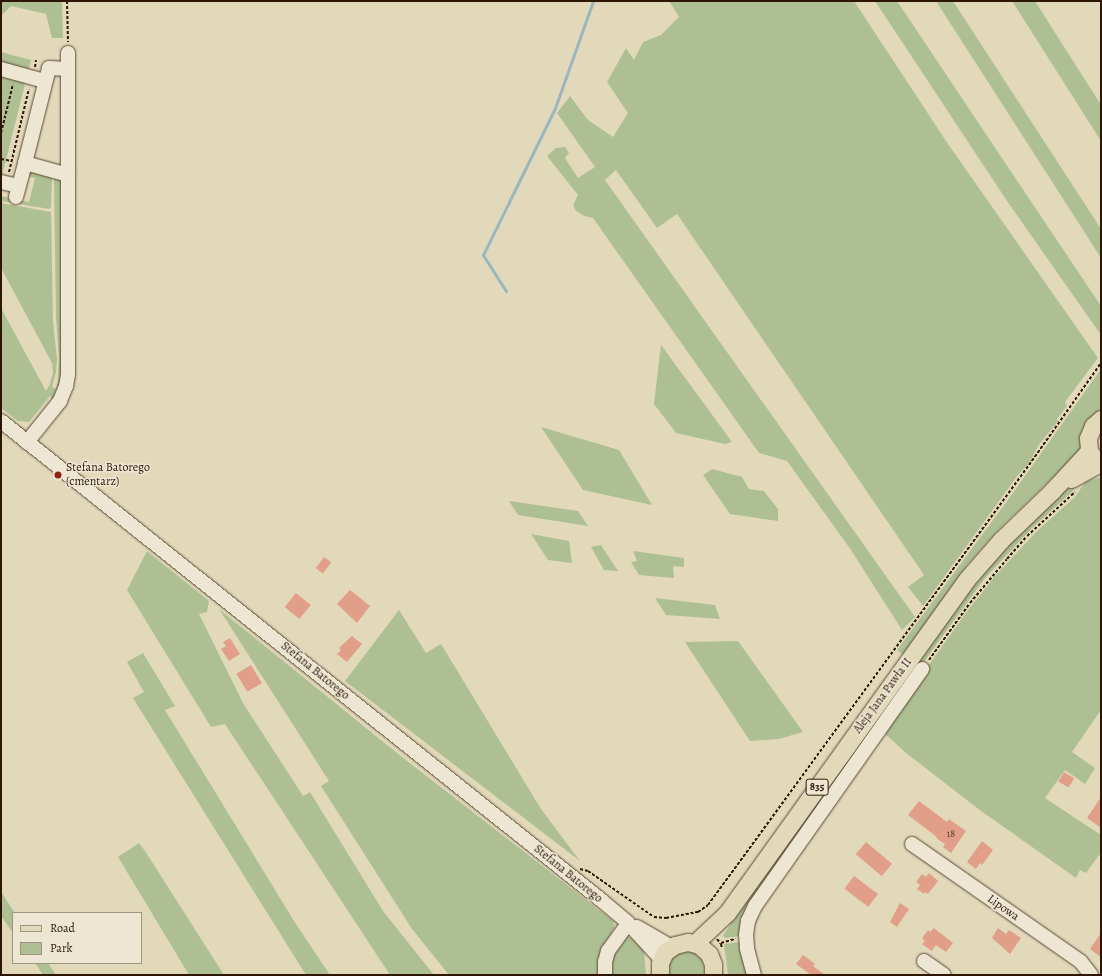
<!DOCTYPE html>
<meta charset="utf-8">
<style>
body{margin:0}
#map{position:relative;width:1102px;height:976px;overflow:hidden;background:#e2d9bb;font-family:Alegreya,serif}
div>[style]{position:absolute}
.green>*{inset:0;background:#aec093}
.stream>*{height:3px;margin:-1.5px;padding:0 1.5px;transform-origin:1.5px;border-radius:1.5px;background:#9bb7bc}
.building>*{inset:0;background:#e19e88;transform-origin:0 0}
.path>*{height:2px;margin-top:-1px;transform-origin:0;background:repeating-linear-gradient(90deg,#2e1605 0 3px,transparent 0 5px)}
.roads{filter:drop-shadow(0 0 1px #5b4732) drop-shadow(0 0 1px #5b4732)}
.minor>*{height:14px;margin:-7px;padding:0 7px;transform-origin:7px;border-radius:7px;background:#ece6d3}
.major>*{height:17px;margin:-8.5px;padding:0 8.5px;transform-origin:8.5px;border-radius:8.5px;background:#e2d9bb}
.dots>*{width:11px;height:11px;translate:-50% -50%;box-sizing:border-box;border:2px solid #ece6d3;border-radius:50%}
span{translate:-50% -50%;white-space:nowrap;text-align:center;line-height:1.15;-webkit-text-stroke:3px #ece6d3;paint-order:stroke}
.number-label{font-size:10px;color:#5b3826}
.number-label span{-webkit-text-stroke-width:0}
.shield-label span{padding:1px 3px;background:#ece6d3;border:1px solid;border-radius:3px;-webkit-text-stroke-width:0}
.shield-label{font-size:11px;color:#2e1605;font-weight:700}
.poi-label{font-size:12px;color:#2e1605}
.left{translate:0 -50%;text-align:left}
.street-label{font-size:12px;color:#2e1605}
.frame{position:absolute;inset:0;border:2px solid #2e1605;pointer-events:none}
.legend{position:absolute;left:12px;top:912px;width:130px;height:52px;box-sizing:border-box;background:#ece6d3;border:1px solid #a09381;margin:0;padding:5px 7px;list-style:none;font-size:12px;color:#2e1605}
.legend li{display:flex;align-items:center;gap:8px;height:20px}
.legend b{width:20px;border:1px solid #a09381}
</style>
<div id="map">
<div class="green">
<i style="clip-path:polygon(1px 1px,62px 1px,63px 38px,52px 38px,46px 14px,11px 6px,1px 16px)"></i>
<i style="clip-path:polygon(669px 1px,854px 1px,948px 144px,1098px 358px,1065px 402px,1067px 406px,1057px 419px,1058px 421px,1038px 446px,1030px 462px,1018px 475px,923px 606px,908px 587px,924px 575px,677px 214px,657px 228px,616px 170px,605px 180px,915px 617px,902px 630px,851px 550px,787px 461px,759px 453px,593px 218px,584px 216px,576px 211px,573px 205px,578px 195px,547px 156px,556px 148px,565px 147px,569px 153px,565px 158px,578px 178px,595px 167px,557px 113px,570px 96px,588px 120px,613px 137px,628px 113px,607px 82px,626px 48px,634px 60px,643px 42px,661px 35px,679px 17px)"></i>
<i style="clip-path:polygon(875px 1px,897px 1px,1101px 306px,1101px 335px,1007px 201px)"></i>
<i style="clip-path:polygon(936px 1px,953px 1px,1101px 229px,1101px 258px)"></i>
<i style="clip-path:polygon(1012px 1px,1035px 1px,1101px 105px,1101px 141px)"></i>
<i style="clip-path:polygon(1px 52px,31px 60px,1px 180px)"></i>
<i style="clip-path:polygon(29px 171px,59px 178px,62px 181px,64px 190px,61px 389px,37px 422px,35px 421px,52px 399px,50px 396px,29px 422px,18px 421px,1px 408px,1px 308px,46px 391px,50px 384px,53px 373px,52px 363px,1px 268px,1px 203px,51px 212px,53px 322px,57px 359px,56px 372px,52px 387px,56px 389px,58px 382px,59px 356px,56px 318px,54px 178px,52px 177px,51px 207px,49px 209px,1px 201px,1px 196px,29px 202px,35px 178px,27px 176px)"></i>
<i style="clip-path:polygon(661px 345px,702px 401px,732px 442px,725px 444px,676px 433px,654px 404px)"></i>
<i style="clip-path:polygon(1101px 369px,1101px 414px,1083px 449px,998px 530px,967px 565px,905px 656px,897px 650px,1010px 497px)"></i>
<i style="clip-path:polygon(541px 427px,619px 450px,652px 505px,583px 490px)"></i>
<i style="clip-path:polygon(712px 469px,742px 477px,749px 489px,764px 491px,778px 509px,778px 521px,730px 514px,703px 475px)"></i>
<i style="clip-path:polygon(1101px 477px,1101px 710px,1072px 752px,1095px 768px,1085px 784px,1065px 770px,1045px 798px,1101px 835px,1101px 856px,1099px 855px,1086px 873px,1080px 870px,1076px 878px,981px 811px,906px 753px,882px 731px,965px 614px,996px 575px,1037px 531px,1075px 497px,1085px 482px)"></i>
<i style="clip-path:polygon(1080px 478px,1081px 479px,1071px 493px,1032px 528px,986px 577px,936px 645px,829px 797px,741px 936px,725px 938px,723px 936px,748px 896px,977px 577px,1043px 508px)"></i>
<i style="clip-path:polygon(509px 501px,578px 511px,588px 526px,518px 515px)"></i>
<i style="clip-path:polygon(531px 534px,569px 541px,572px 563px,548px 560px)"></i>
<i style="clip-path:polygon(601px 545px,618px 571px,604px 570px,591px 547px)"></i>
<i style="clip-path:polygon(147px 551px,209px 601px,207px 612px,199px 614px,243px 703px,303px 796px,310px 792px,383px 911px,434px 975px,390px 975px,225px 724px,211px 727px,127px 590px)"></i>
<i style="clip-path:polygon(633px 551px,684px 558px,684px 567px,673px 566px,674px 578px,639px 575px,631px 562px,637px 561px)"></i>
<i style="clip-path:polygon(655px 598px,715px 605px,720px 619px,666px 615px)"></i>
<i style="clip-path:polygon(219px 609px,397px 753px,613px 921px,615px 927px,607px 941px,600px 975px,449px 975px,412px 929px,321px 786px,329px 781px)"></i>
<i style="clip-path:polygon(399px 610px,426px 653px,441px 644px,541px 809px,580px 861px,345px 681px)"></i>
<i style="clip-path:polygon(738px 641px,803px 732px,779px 739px,750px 741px,685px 642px)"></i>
<i style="clip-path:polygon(143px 653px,175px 706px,165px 710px,294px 921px,330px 975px,306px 975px,133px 698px,144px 692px,127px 662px)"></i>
<i style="clip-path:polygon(139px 843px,145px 851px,224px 975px,189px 975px,118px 857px)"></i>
<i style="clip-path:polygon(1px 892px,15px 913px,13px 913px,13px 933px,1px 916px)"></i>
<i style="clip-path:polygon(628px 937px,631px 938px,644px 949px,646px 975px,612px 975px,613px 956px,625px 938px)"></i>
<i style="clip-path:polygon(740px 942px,751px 975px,728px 975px,724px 944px)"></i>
<i style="clip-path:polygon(685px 950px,692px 951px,701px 958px,705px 970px,703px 975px,669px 975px,668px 965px,670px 959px,680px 951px)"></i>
<i style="clip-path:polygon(35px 963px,48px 963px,56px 975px,43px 975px)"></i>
</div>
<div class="stream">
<i style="left:506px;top:291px;width:43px;rotate:-122.6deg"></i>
<i style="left:483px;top:255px;width:164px;rotate:-63.9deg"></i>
<i style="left:555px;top:108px;width:114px;rotate:-70.4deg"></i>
</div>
<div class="building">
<i style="left:324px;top:557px;width:9px;height:14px;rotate:36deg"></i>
<i style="clip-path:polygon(350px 590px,370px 606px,357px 623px,337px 604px)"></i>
<i style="left:296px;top:593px;width:19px;height:18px;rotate:39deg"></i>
<i style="clip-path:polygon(352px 636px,362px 644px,347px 662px,337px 654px,341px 650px,339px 648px)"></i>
<i style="clip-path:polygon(230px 638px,240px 654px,229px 661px,221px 649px,226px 646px,223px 642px)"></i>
<i style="left:251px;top:665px;width:21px;height:17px;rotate:59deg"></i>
<i style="left:1064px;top:772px;width:12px;height:11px;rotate:31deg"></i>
<i style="clip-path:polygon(1101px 797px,1101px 828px,1087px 818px)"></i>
<i style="clip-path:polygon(919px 801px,947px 822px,949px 819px,966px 831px,951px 853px,943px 847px,945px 844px,936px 838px,937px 837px,908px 815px)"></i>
<i style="clip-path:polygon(982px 841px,993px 850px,982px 865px,980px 863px,976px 869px,967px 862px)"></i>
<i style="left:866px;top:842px;width:34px;height:16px;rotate:40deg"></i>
<i style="clip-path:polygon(929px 873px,938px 881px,928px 894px,925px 892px,924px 894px,917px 889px,920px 885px,916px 882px,922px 874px,926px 877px)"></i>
<i style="left:854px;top:876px;width:30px;height:16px;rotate:37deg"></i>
<i style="clip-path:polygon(900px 903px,909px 909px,897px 927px,890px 922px)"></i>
<i style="clip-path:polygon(934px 928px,953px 943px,946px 952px,936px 945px,932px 951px,922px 944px,925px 941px,922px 938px,928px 930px,930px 932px)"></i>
<i style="clip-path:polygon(998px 928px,1006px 934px,1009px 930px,1021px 938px,1010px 954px,992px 938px)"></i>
<i style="clip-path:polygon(1101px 933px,1101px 957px,1090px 949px)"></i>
<i style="clip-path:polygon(803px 955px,815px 964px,813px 966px,825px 975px,811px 975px,796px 964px)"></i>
</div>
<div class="path">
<i style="left:67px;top:1px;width:41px;rotate:88.6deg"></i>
<i style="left:35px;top:67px;width:7px;rotate:-82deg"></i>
<i style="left:1px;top:133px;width:50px;rotate:-76.2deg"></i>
<i style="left:1px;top:159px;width:11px;rotate:10deg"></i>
<i style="left:9px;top:172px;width:85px;rotate:-76.5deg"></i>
<i style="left:929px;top:660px;width:70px;rotate:-54.3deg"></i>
<i style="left:970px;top:603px;width:57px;rotate:-49.9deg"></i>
<i style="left:1007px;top:559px;width:30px;rotate:-49deg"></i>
<i style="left:1027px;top:536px;width:65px;rotate:-42.5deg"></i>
<i style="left:580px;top:869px;width:8px;rotate:14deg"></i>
<i style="left:588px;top:871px;width:80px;rotate:34.9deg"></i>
<i style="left:654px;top:917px;width:12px;rotate:5deg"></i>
<i style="left:666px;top:918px;width:33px;rotate:-11deg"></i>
<i style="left:698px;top:912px;width:12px;rotate:-35deg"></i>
<i style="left:708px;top:905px;width:545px;rotate:-53.89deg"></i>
<i style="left:1029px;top:465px;width:125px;rotate:-54.8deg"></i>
<i style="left:717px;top:939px;width:6px;rotate:51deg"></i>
<i style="left:721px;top:944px;width:5px;rotate:79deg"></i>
<i style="left:721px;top:943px;width:15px;rotate:-16deg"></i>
</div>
<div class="roads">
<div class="minor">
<i style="left:68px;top:53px;width:122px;rotate:90deg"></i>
<i style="left:1px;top:69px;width:46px;rotate:15.3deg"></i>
<i style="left:25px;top:163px;width:98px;rotate:-75.8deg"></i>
<i style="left:49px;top:68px;width:19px;rotate:3deg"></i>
<i style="left:1px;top:182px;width:18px;rotate:13deg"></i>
<i style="left:16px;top:197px;width:35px;rotate:-75deg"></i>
<i style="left:25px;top:163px;width:45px;rotate:15.6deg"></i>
<i style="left:68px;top:175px;width:199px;rotate:90deg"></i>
<i style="left:68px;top:374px;width:12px;rotate:99deg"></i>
<i style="left:66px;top:386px;width:16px;rotate:112deg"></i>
<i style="left:60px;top:401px;width:53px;rotate:128.8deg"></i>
<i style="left:1px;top:421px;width:768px;rotate:38.6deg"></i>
<i style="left:601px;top:900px;width:35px;rotate:40deg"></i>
<i style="left:628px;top:923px;width:49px;rotate:47.5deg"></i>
<i style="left:912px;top:844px;width:206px;rotate:34.9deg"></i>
<i style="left:1081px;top:962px;width:16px;rotate:52deg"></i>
<i style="left:637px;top:927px;width:39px;rotate:30deg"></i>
<i style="left:924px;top:961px;width:24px;rotate:35deg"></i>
<i style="left:605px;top:975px;width:13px;rotate:-90deg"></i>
<i style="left:605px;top:962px;width:11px;rotate:-75deg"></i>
<i style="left:608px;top:951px;width:34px;rotate:-54deg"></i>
<i style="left:754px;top:975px;width:28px;rotate:-105deg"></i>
<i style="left:747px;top:948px;width:13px;rotate:-94deg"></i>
<i style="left:746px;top:935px;width:14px;rotate:-82deg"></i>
<i style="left:748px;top:921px;width:17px;rotate:-65deg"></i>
<i style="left:755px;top:906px;width:290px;rotate:-54.8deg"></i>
</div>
<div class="major">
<i style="left:1095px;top:459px;width:10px;rotate:-127deg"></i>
<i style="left:1089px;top:451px;width:13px;rotate:-94deg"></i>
<i style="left:1088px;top:438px;width:13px;rotate:-67deg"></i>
<i style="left:1093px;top:426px;width:11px;rotate:-41deg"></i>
<i style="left:1071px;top:479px;width:33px;rotate:-29deg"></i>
<i style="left:695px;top:943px;width:44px;rotate:-43.2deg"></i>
<i style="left:727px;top:913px;width:411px;rotate:-54.3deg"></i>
<i style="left:967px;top:579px;width:52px;rotate:-48.9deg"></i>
<i style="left:1001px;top:540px;width:71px;rotate:-43.9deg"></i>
<i style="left:1052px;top:491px;width:54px;rotate:-47.2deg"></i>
<i style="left:660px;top:975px;width:12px;rotate:-90deg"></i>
<i style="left:660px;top:963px;width:12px;rotate:-66deg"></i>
<i style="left:665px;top:952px;width:12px;rotate:-35deg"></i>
<i style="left:675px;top:945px;width:13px;rotate:-13deg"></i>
<i style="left:688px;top:942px;width:11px;rotate:15deg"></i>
<i style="left:699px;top:945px;width:13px;rotate:42deg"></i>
<i style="left:709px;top:954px;width:11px;rotate:68deg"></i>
<i style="left:713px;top:964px;width:11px;rotate:90deg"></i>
</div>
</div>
<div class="dots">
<i style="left:58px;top:475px;background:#8f2418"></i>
</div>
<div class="number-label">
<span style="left:951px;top:834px">18</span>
</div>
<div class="shield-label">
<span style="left:817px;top:787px">835</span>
</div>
<div class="poi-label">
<span class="left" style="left:66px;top:475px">Stefana Batorego<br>(cmentarz)</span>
</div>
<div class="street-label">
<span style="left:315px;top:671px;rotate:39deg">Stefana Batorego</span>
<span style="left:883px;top:696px;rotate:-54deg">Aleja Jana Pawła II</span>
<span style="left:568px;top:874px;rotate:39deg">Stefana Batorego</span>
<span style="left:1003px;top:908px;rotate:35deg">Lipowa</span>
</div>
<div class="frame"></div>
<ul class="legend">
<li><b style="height:5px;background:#e2d9bb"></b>Road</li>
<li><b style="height:11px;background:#aec093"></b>Park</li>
</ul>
</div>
